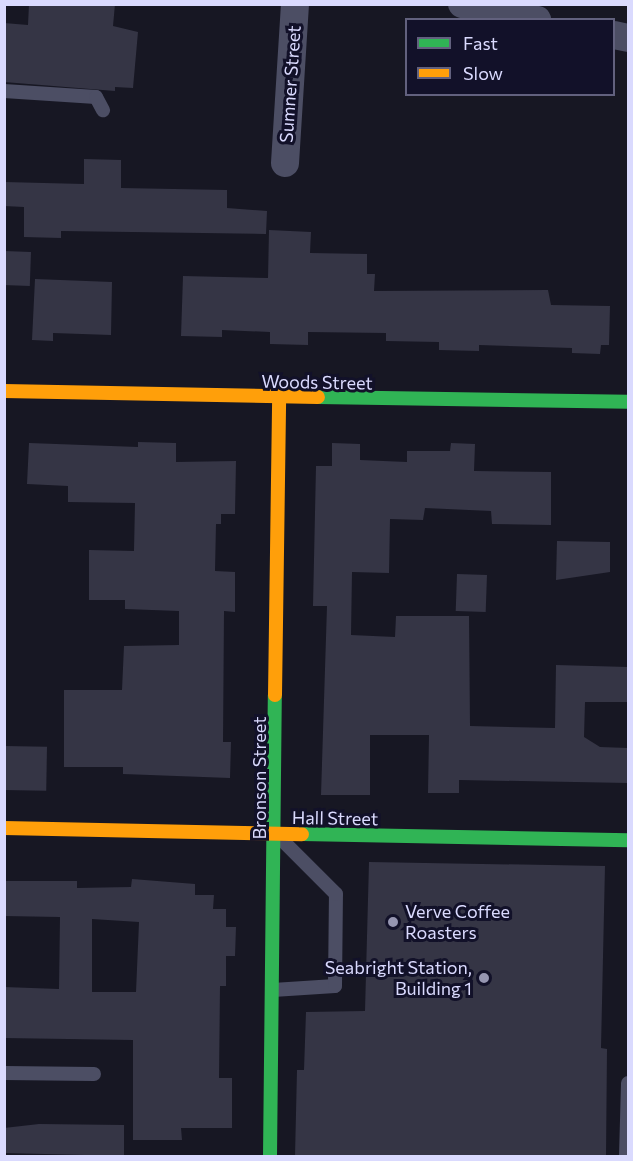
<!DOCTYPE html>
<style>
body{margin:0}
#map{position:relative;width:633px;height:1161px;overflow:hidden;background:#171723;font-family:Commissioner,sans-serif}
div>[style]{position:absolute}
.building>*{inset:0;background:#353545;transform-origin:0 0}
.lane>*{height:14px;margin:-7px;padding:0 7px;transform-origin:7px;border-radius:7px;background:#4c4e64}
.street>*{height:28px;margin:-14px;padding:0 14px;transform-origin:14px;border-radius:14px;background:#4c4e64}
.fast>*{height:14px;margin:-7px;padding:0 7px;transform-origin:7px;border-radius:7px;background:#30b455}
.slow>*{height:14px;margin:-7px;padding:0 7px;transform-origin:7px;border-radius:7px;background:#ff9f0a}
.dots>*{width:16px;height:16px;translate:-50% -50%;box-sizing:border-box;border:3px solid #121129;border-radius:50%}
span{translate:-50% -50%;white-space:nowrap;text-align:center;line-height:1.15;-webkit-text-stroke:6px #121129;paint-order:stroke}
.street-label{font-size:18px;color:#dadafe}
.poi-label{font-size:18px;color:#dadafe}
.left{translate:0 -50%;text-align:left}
.right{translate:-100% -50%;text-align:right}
.frame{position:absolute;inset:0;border:6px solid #dadafe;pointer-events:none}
.legend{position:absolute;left:405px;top:18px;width:210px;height:78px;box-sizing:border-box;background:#121129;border:2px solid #62617e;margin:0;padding:8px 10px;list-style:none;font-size:18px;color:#dadafe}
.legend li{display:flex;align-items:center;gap:12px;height:30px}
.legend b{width:30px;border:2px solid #62617e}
</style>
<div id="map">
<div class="building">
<i style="clip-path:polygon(29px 4px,115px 4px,113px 26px,138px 32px,133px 88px,115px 87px,115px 91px,4px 82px,4px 23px,28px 25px)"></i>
<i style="clip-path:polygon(84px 159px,121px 160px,121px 188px,227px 190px,227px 208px,267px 211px,266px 234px,61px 231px,61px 238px,24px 237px,24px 207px,4px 206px,4px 182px,84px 184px)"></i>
<i style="clip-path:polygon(269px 230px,311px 232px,310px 253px,367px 254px,367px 274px,375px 274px,374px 291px,548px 290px,551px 305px,610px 306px,609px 345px,601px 345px,600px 354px,572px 353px,572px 348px,479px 345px,479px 351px,439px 350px,439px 342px,386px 341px,386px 333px,308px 332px,308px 345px,270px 344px,270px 332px,222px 330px,222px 337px,181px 336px,183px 276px,268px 278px)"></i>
<i style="left:4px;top:251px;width:27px;height:34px;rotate:2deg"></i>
<i style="clip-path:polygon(35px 279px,112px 282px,111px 335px,53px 333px,53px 341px,32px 340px)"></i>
<i style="clip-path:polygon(138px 442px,176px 443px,176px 462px,236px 461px,235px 514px,221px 514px,221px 524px,216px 524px,215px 571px,235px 572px,235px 612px,224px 611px,223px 742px,231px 742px,230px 778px,123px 774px,123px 767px,64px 767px,64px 690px,122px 690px,124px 646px,179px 645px,179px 611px,125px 609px,125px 600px,89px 600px,89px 550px,134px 551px,135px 503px,68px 502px,68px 486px,27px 484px,29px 443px,138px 447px)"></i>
<i style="clip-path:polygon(332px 443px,360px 444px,360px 460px,407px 462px,407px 451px,450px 451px,451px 443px,475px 444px,474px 471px,551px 472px,551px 525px,492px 524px,491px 511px,425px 508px,423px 520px,390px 519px,389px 573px,352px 572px,351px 635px,395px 637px,396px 616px,469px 616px,470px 726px,555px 728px,556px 665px,628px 667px,628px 702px,585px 702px,584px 737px,600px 747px,628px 748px,628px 783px,459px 780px,459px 793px,428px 793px,429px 735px,370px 735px,370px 795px,321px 795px,327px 606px,313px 606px,316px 466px,332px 466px)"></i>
<i style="clip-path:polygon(557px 541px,610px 542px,610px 572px,556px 580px)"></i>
<i style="left:457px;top:574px;width:30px;height:37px;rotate:2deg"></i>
<i style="left:4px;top:746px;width:43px;height:44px;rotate:1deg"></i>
<i style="clip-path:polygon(369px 862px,605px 866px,601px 1048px,607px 1049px,606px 1156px,295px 1156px,297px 1070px,304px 1070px,306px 1012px,365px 1011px)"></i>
<i style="clip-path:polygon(evenodd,132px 879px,195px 884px,195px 895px,214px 895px,213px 909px,226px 909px,226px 927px,236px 927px,235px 956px,226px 956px,226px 986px,220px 986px,219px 1078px,232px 1078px,232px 1128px,181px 1128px,182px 1140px,133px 1140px,133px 1040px,4px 1038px,4px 987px,59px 989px,60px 917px,4px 916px,4px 881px,77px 881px,77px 888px,131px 887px,132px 879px,92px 919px,139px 922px,136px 992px,92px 992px,92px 919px)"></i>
<i style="clip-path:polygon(39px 1124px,124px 1125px,124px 1156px,4px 1153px,4px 1128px)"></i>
</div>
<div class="lane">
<i style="left:4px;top:91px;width:92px;rotate:3.7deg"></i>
<i style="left:96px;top:97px;width:15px;rotate:62deg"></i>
<i style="left:273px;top:990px;width:62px;rotate:-3.7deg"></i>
<i style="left:335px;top:986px;width:92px;rotate:-89.4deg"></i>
<i style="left:336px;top:894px;width:79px;rotate:-135deg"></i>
<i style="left:4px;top:1073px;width:90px;rotate:0.6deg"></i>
<i style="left:626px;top:1156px;width:73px;rotate:-88.4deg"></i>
</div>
<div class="street">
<i style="left:462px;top:4px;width:77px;rotate:12deg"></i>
<i style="left:614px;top:35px;width:14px;rotate:12deg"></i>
<i style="left:285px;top:163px;width:159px;rotate:-86.4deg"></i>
</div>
<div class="fast">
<i style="left:318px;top:397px;width:310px;rotate:0.9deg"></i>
<i style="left:302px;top:834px;width:326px;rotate:1.1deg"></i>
<i style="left:270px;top:1156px;width:461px;rotate:-89.4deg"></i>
</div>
<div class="slow">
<i style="left:4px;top:391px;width:314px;rotate:1.1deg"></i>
<i style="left:275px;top:695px;width:295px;rotate:-89.2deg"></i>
<i style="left:4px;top:828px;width:298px;rotate:1.2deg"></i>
</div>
<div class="dots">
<i style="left:393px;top:922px;background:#9696b1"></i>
<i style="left:484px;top:978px;background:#9696b1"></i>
</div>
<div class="street-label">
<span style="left:290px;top:84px;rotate:-86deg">Sumner Street</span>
<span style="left:317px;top:382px;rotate:1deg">Woods Street</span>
<span style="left:259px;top:778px;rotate:-90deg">Bronson Street</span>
<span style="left:335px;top:818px;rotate:1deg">Hall Street</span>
</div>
<div class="poi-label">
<span class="left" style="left:405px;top:922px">Verve Coffee<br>Roasters</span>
<span class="right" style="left:472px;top:978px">Seabright Station,<br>Building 1</span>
</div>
<div class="frame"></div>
<ul class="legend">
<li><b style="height:8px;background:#30b455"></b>Fast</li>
<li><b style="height:8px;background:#ff9f0a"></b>Slow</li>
</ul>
</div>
